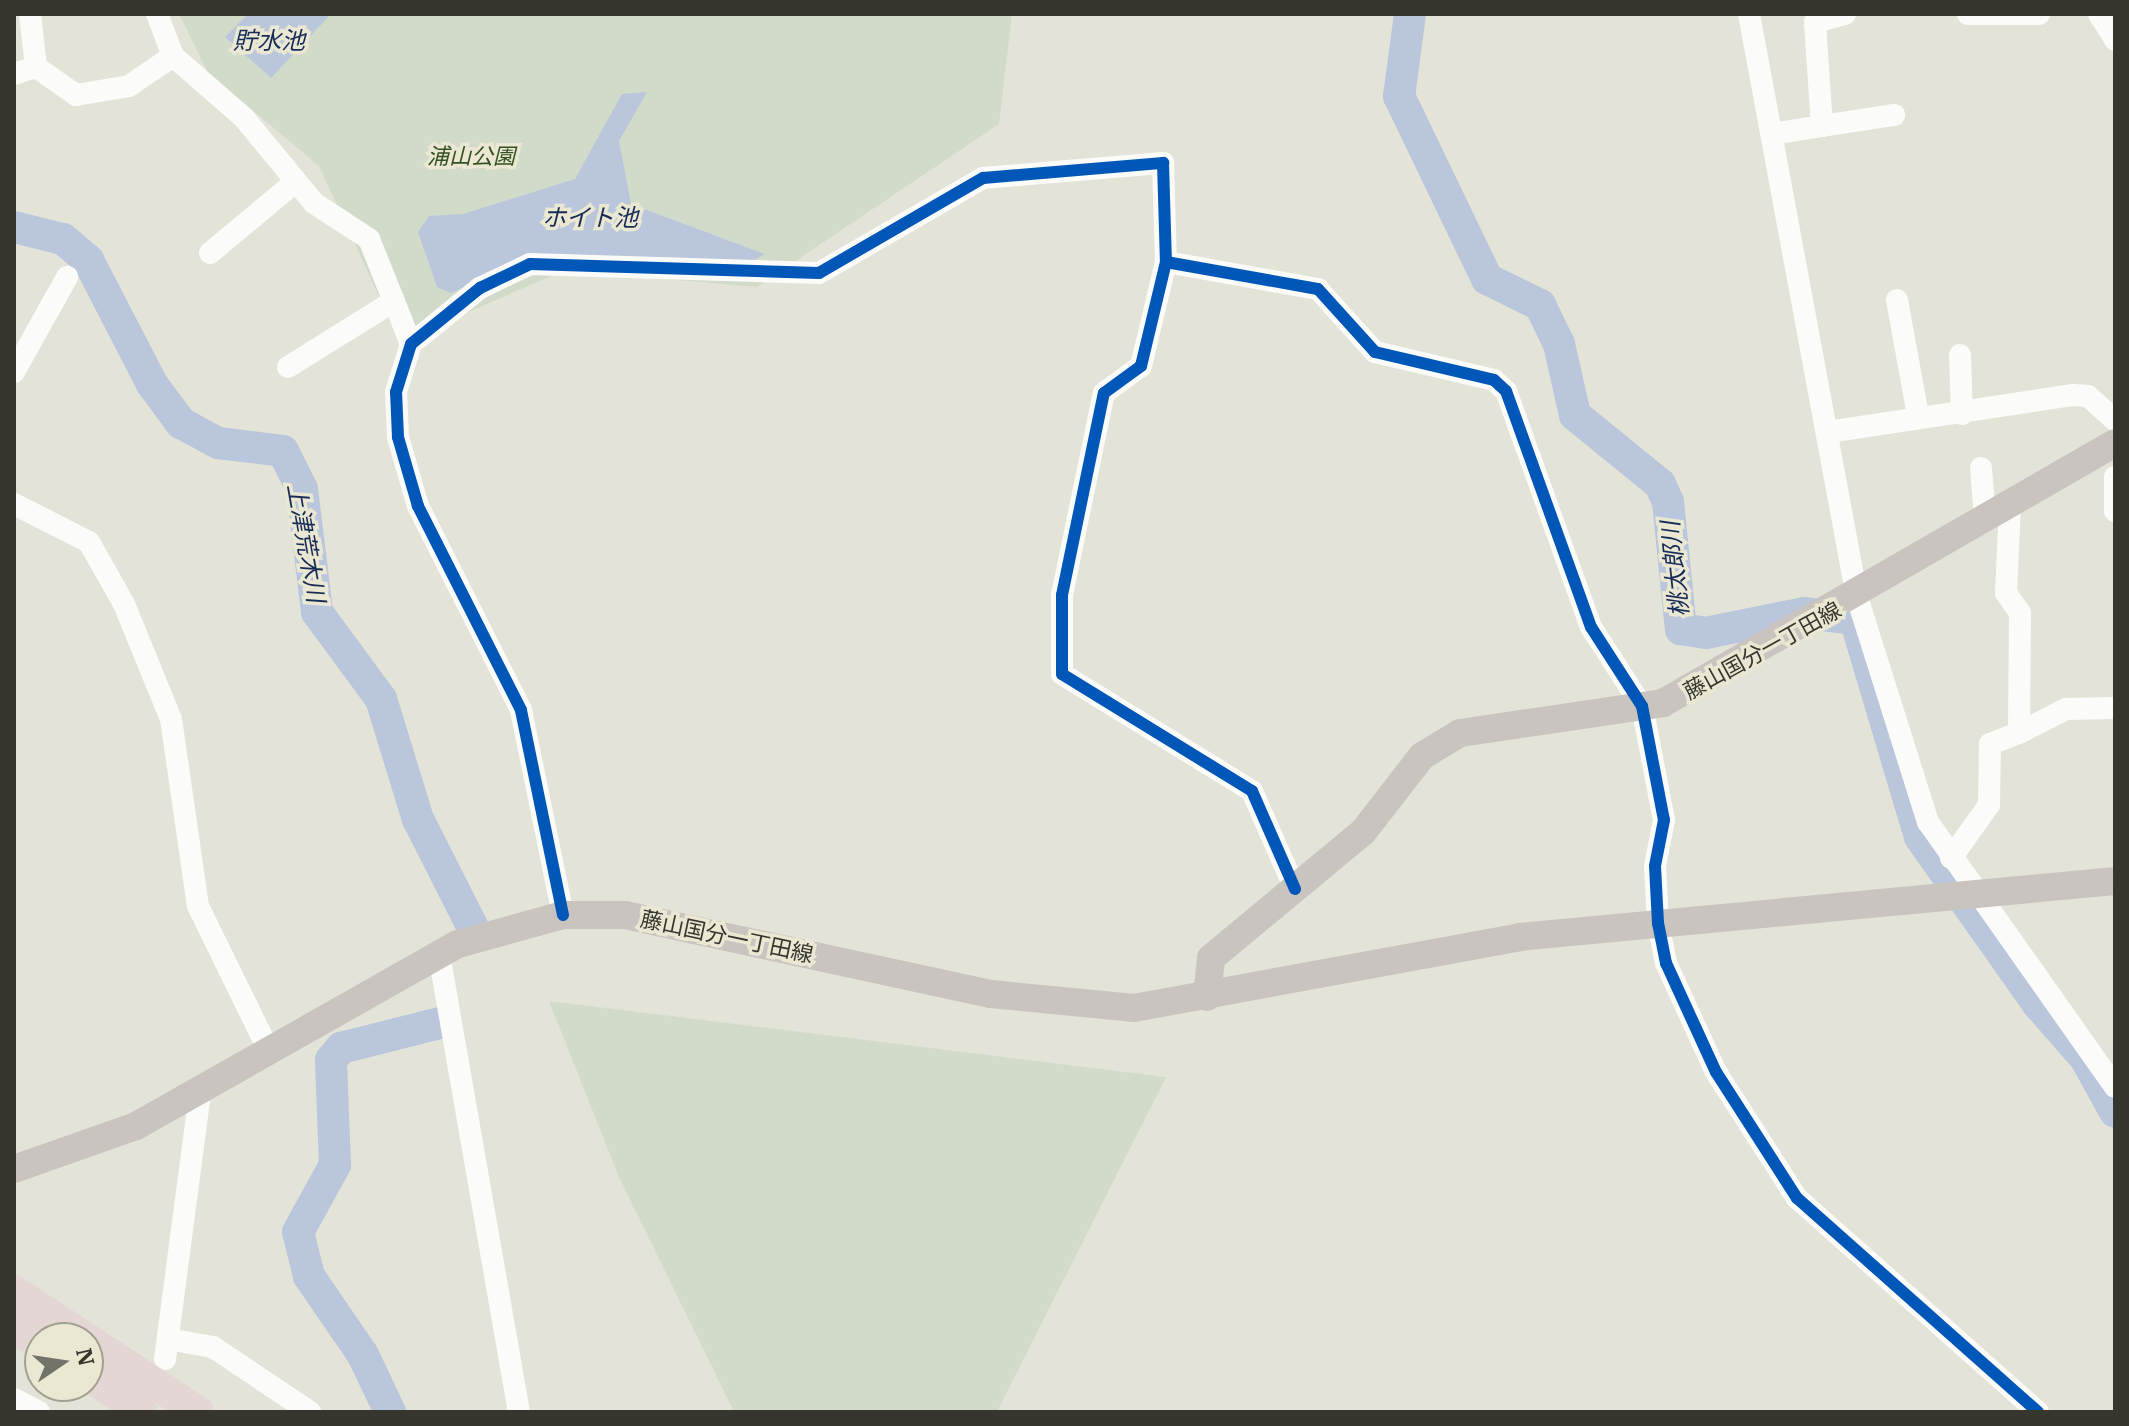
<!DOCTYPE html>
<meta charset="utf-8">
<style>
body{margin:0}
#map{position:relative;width:2129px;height:1426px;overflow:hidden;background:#e4e3d8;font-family:"IBM Plex Serif","Noto Sans JP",serif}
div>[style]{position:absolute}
.green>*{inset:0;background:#d2dbc9}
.water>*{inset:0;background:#b9c6db}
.river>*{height:32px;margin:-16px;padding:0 16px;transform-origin:16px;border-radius:16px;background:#b9c6db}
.minor>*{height:22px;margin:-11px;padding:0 11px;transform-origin:11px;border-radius:11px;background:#fbfbf9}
.major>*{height:28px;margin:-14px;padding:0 14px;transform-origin:14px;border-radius:14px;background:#c9c4c0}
.highway>*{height:32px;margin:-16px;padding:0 16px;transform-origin:16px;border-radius:16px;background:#e3d6d4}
.cycleway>*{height:12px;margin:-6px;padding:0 6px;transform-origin:6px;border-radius:6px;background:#0057b8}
span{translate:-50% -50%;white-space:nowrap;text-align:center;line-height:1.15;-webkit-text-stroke:7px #eae7d2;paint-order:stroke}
.park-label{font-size:22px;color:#325222;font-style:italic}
.street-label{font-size:22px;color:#37362e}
.water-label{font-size:24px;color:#172b57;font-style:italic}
.frame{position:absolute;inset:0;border:16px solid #37362e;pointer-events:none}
.north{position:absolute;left:24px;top:1322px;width:80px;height:80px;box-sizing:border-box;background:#eae7d2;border:2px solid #a2a090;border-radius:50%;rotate:77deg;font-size:22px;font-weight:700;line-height:32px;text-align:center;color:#37362e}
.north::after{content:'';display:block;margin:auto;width:28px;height:36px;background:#74736a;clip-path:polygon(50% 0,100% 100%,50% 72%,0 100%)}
</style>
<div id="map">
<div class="green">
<i style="clip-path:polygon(179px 14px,1012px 14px,999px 124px,757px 287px,565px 270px,400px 342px,319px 166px,208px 73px)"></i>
<i style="clip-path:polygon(549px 1001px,1166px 1077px,997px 1412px,734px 1412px,619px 1177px)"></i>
</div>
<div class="water">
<i style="clip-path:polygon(248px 14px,331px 14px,271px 78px,225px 37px)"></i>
<i style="clip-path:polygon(647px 92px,619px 141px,631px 204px,765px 254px,740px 268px,526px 258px,451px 293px,437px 287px,418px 232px,429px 216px,463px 214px,575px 179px,622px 94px)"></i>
</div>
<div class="river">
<i style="left:1410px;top:14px;width:83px;rotate:97.6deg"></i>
<i style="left:1399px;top:96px;width:203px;rotate:64.3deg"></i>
<i style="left:1487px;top:279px;width:59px;rotate:26.1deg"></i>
<i style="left:1540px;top:305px;width:43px;rotate:64deg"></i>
<i style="left:1559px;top:344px;width:73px;rotate:77.3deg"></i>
<i style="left:1575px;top:415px;width:109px;rotate:39.1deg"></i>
<i style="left:1660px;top:484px;width:20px;rotate:66deg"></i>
<i style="left:1668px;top:502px;width:128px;rotate:84.2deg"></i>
<i style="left:1681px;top:629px;width:25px;rotate:9deg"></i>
<i style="left:1706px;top:633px;width:100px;rotate:-11.5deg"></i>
<i style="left:1804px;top:613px;width:51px;rotate:6.7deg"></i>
<i style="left:1855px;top:619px;width:227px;rotate:73.4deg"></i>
<i style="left:1920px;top:837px;width:203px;rotate:54.8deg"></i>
<i style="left:2037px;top:1003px;width:74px;rotate:48.8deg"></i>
<i style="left:2086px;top:1059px;width:60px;rotate:61.3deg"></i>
<i style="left:14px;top:227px;width:50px;rotate:13.8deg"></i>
<i style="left:63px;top:239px;width:33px;rotate:40deg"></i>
<i style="left:88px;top:260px;width:140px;rotate:62.7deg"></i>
<i style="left:152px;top:384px;width:49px;rotate:53.4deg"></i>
<i style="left:181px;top:423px;width:42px;rotate:28.4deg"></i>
<i style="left:218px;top:443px;width:65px;rotate:7deg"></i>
<i style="left:283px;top:451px;width:42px;rotate:63.4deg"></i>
<i style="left:302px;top:489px;width:124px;rotate:83deg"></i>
<i style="left:317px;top:612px;width:108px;rotate:53.7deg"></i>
<i style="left:381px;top:699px;width:126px;rotate:72.9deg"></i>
<i style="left:418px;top:819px;width:124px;rotate:63.2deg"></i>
<i style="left:390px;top:1412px;width:63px;rotate:-115.3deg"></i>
<i style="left:363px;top:1355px;width:96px;rotate:-124.4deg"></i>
<i style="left:309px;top:1276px;width:45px;rotate:-104deg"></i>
<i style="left:298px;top:1232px;width:77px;rotate:-61.1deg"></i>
<i style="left:335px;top:1165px;width:105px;rotate:-92.2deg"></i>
<i style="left:331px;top:1060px;width:16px;rotate:-50deg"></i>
<i style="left:341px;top:1048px;width:106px;rotate:-14.2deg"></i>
</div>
<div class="minor">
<i style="left:30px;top:14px;width:53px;rotate:83.5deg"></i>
<i style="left:36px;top:67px;width:49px;rotate:35deg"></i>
<i style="left:76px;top:95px;width:54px;rotate:-9.6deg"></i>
<i style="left:129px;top:86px;width:53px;rotate:-34.3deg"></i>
<i style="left:157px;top:14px;width:45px;rotate:69.1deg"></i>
<i style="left:173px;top:56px;width:94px;rotate:41.1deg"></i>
<i style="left:244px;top:118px;width:110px;rotate:50.5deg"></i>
<i style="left:314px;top:203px;width:66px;rotate:33.2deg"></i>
<i style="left:369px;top:239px;width:113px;rotate:68.2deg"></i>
<i style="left:1749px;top:14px;width:593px;rotate:79.51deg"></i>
<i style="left:1857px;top:597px;width:236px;rotate:72.5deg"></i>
<i style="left:1928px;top:822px;width:324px;rotate:54.8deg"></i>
<i style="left:1968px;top:14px;width:71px"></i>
<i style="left:2099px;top:14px;width:31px;rotate:58deg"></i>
<i style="left:14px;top:74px;width:23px;rotate:-18deg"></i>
<i style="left:1822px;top:126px;width:73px;rotate:-8.7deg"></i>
<i style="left:1772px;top:134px;width:51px;rotate:-9.1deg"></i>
<i style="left:1822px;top:126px;width:104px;rotate:-93.9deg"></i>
<i style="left:1815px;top:22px;width:31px;rotate:-15deg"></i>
<i style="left:210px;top:253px;width:109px;rotate:-39.8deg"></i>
<i style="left:1897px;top:300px;width:118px;rotate:79.7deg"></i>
<i style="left:1960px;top:355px;width:59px;rotate:88.1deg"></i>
<i style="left:288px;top:367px;width:125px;rotate:-31.9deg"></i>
<i style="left:14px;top:372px;width:109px;rotate:-60.8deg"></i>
<i style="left:1828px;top:432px;width:248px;rotate:-8.6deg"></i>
<i style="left:2073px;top:395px;width:15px;rotate:4deg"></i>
<i style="left:2088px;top:396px;width:36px;rotate:42deg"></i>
<i style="left:1981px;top:468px;width:51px;rotate:85.5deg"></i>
<i style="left:2115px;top:477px;width:34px;rotate:90deg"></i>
<i style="left:14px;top:504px;width:84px;rotate:26.9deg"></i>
<i style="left:89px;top:542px;width:71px;rotate:60.6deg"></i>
<i style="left:124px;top:604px;width:124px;rotate:67.8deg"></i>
<i style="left:171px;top:719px;width:189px;rotate:81.8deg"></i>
<i style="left:198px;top:906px;width:161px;rotate:63.9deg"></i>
<i style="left:2010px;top:505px;width:88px;rotate:92.6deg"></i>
<i style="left:2006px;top:593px;width:24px;rotate:55deg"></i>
<i style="left:2020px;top:613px;width:120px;rotate:90.5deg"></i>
<i style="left:2019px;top:733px;width:53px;rotate:-27.1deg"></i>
<i style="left:2066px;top:709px;width:49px;rotate:-1.2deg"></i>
<i style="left:1951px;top:858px;width:65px;rotate:-54.4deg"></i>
<i style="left:1989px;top:805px;width:61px;rotate:-89.1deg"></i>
<i style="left:1990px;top:744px;width:31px;rotate:-21deg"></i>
<i style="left:1295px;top:889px;width:107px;rotate:-113.7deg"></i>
<i style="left:1252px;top:791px;width:223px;rotate:-148.4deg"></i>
<i style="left:1062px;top:674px;width:79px;rotate:-90deg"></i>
<i style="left:1062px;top:595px;width:206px;rotate:-78.3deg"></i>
<i style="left:1104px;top:393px;width:46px;rotate:-36.1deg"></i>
<i style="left:1141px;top:366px;width:107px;rotate:-76.5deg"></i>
<i style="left:1166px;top:262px;width:154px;rotate:10.1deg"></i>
<i style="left:1318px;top:289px;width:85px;rotate:47.9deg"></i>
<i style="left:1375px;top:352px;width:122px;rotate:13.2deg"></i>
<i style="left:1494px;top:380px;width:16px;rotate:43deg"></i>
<i style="left:1506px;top:391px;width:251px;rotate:70.2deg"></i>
<i style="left:1591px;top:627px;width:94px;rotate:57.2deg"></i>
<i style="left:1642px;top:706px;width:116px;rotate:79.1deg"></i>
<i style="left:1664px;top:820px;width:47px;rotate:101.1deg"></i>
<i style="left:1655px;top:866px;width:57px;rotate:87deg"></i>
<i style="left:1658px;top:923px;width:41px;rotate:78.7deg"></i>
<i style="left:1666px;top:963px;width:120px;rotate:65.4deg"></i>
<i style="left:1716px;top:1072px;width:150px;rotate:57.3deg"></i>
<i style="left:1797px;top:1198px;width:322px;rotate:41.6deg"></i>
<i style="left:563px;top:915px;width:209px;rotate:-101.6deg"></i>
<i style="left:521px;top:710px;width:229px;rotate:-116.8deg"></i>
<i style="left:418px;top:506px;width:72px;rotate:-106.2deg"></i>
<i style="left:398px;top:437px;width:45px;rotate:-92.5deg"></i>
<i style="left:396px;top:392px;width:50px;rotate:-72.6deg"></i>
<i style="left:411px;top:344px;width:89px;rotate:-39.1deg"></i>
<i style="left:480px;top:288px;width:55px;rotate:-25.6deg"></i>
<i style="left:530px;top:264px;width:289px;rotate:1.8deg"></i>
<i style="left:819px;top:273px;width:190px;rotate:-30.1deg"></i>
<i style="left:983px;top:178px;width:181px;rotate:-4.8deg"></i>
<i style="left:1163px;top:163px;width:99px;rotate:88.3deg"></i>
<i style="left:439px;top:954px;width:465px;rotate:80.1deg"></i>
<i style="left:168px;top:1339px;width:46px;rotate:10.1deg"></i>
<i style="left:213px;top:1347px;width:117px;rotate:33.8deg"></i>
<i style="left:165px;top:1359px;width:269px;rotate:-82.5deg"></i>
<i style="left:14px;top:1399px;width:28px;rotate:27deg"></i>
</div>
<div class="major">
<i style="left:1207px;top:997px;width:39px;rotate:-84deg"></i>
<i style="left:1211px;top:958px;width:197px;rotate:-39.7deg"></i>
<i style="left:1363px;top:832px;width:96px;rotate:-52.2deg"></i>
<i style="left:1422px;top:756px;width:44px;rotate:-31.2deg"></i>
<i style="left:1460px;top:733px;width:205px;rotate:-8.4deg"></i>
<i style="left:1663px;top:703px;width:521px;rotate:-29.91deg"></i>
<i style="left:14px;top:1169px;width:129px;rotate:-19.4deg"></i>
<i style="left:136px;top:1126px;width:370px;rotate:-29.5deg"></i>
<i style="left:458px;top:944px;width:109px;rotate:-15.4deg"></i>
<i style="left:563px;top:915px;width:62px"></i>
<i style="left:625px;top:915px;width:374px;rotate:12.2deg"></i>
<i style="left:991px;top:994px;width:144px;rotate:5.6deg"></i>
<i style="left:1134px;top:1008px;width:391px;rotate:-10.4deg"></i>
<i style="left:1519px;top:937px;width:599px;rotate:-5.37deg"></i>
</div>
<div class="highway">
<i style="left:14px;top:1291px;width:220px;rotate:33.3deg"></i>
<i style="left:14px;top:1328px;width:31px;rotate:32deg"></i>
<i style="left:88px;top:1375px;width:65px;rotate:34.4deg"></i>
</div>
<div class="cycleway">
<i style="left:1295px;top:889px;width:107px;rotate:-113.7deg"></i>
<i style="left:1252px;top:791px;width:223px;rotate:-148.4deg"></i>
<i style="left:1062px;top:674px;width:79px;rotate:-90deg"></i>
<i style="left:1062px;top:595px;width:206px;rotate:-78.3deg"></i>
<i style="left:1104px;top:393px;width:46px;rotate:-36.1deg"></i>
<i style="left:1141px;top:366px;width:107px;rotate:-76.5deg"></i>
<i style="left:1166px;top:262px;width:154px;rotate:10.1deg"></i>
<i style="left:1318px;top:289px;width:85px;rotate:47.9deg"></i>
<i style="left:1375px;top:352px;width:122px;rotate:13.2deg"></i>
<i style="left:1494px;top:380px;width:16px;rotate:43deg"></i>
<i style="left:1506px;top:391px;width:251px;rotate:70.2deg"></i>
<i style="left:1591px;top:627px;width:94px;rotate:57.2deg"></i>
<i style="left:1642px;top:706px;width:116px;rotate:79.1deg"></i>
<i style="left:1664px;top:820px;width:47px;rotate:101.1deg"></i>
<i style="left:1655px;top:866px;width:57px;rotate:87deg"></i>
<i style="left:1658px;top:923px;width:41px;rotate:78.7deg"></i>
<i style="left:1666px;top:963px;width:120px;rotate:65.4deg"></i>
<i style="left:1716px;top:1072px;width:150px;rotate:57.3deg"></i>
<i style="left:1797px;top:1198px;width:322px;rotate:41.6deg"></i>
<i style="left:563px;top:915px;width:209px;rotate:-101.6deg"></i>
<i style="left:521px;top:710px;width:229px;rotate:-116.8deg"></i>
<i style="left:418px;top:506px;width:72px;rotate:-106.2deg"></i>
<i style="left:398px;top:437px;width:45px;rotate:-92.5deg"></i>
<i style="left:396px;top:392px;width:50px;rotate:-72.6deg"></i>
<i style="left:411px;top:344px;width:89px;rotate:-39.1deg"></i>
<i style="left:480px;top:288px;width:55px;rotate:-25.6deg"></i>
<i style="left:530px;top:264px;width:289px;rotate:1.8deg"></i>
<i style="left:819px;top:273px;width:190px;rotate:-30.1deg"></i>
<i style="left:983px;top:178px;width:181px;rotate:-4.8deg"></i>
<i style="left:1163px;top:163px;width:99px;rotate:88.3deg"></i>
</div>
<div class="park-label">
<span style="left:471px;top:156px">浦山公園</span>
</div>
<div class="street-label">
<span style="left:1762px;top:650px;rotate:-29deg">藤山国分一丁田線</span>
<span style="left:727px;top:936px;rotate:12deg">藤山国分一丁田線</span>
</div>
<div class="water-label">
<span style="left:269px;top:41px">貯水池</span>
<span style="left:590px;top:218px">ホイト池</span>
<span style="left:306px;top:543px;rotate:80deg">上津荒木川</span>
<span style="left:1675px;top:569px;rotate:-96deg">桃太郎川</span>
</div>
<div class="frame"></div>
<div class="north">N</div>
</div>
